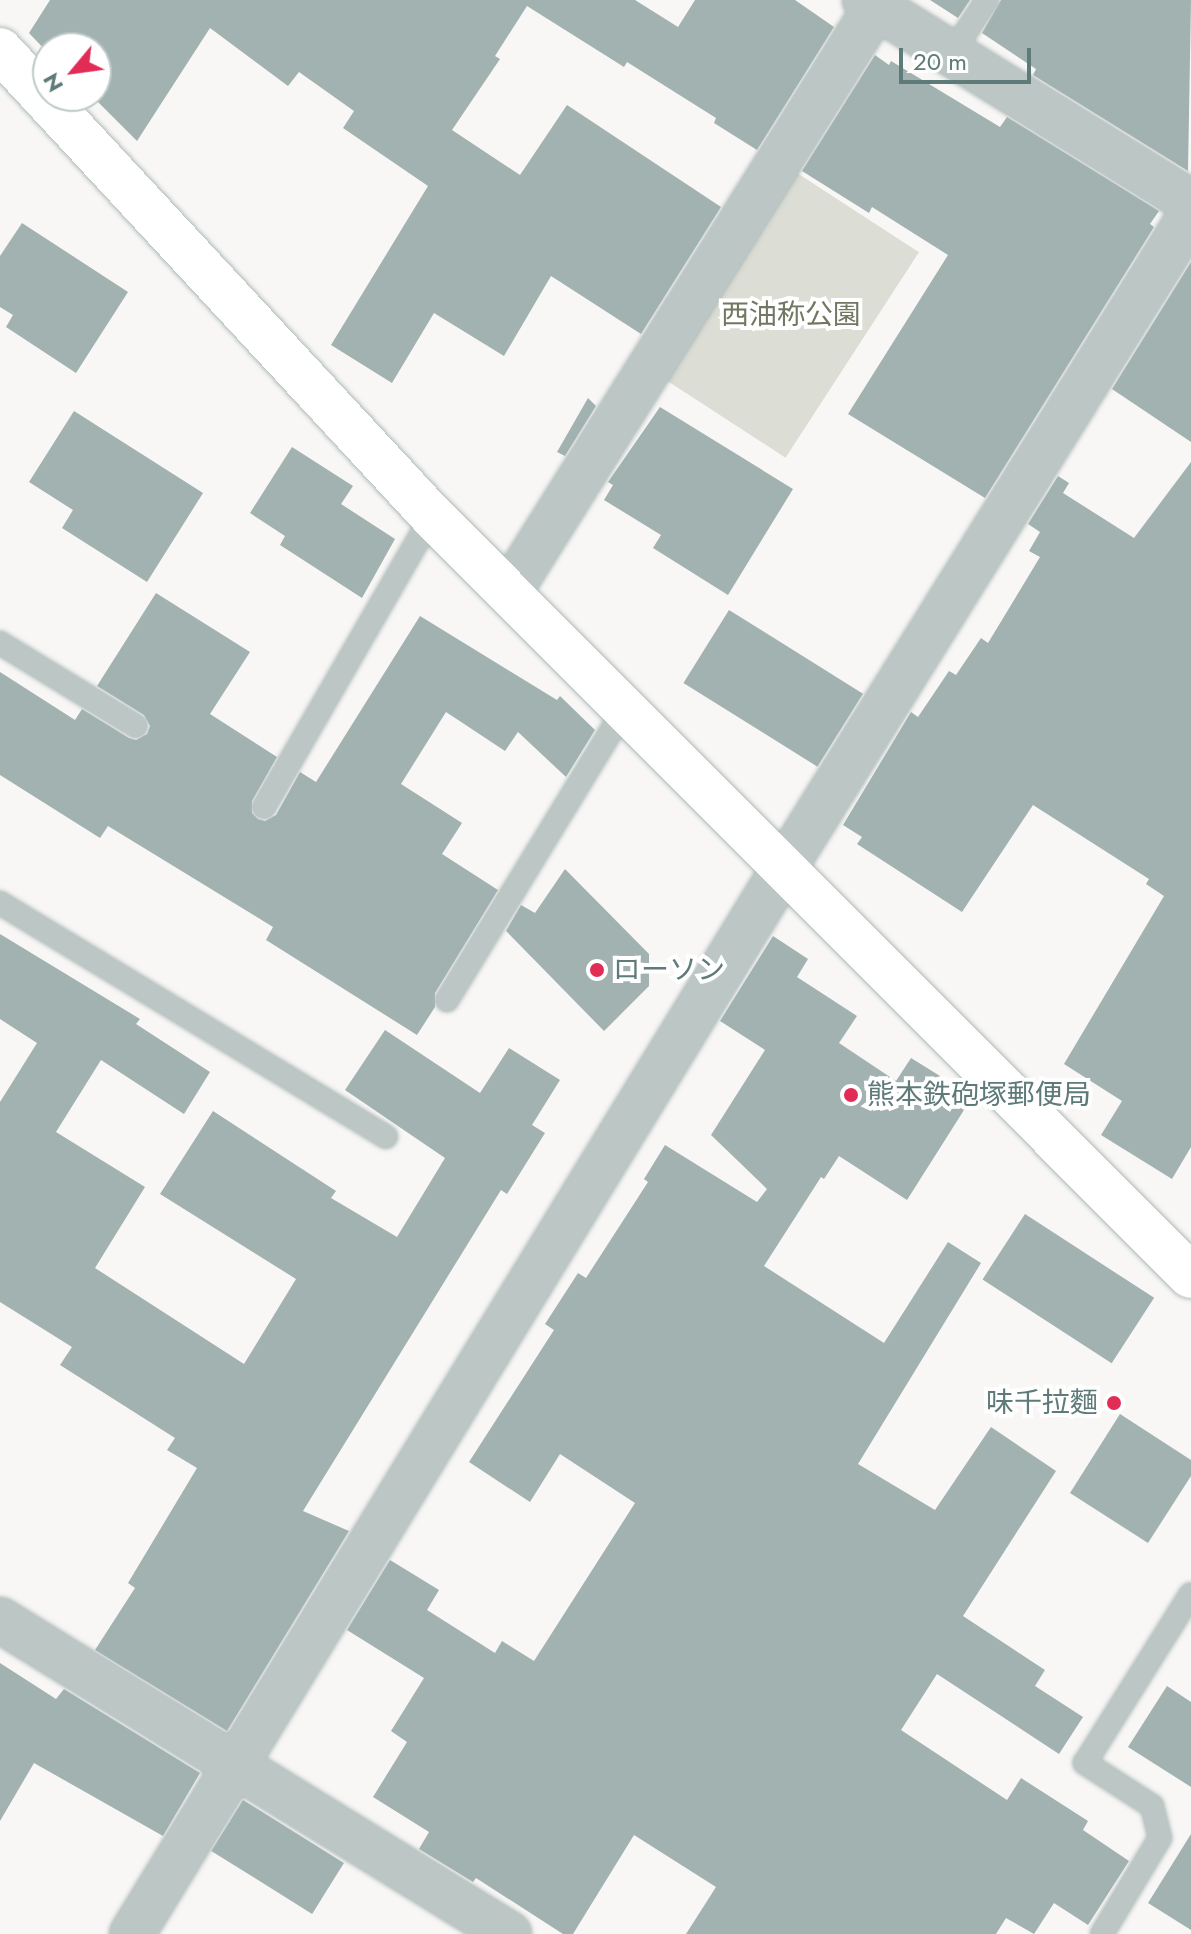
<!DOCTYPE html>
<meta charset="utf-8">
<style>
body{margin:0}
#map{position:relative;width:1191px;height:1934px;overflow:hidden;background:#f8f7f5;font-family:Jost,"Noto Sans JP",sans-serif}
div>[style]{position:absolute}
.green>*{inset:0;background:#dcddd4;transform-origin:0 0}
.building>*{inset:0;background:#a1b2b1;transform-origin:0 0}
.roads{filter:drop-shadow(0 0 2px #afbbba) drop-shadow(0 0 2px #afbbba)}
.lane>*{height:22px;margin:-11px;padding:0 11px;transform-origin:11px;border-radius:11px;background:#bcc6c5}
.street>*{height:44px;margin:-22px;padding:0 22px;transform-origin:22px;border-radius:22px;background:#bcc6c5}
.secondary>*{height:44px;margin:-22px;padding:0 22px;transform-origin:22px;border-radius:22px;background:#fff}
.dots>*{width:22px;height:22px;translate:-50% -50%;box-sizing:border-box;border:4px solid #fff;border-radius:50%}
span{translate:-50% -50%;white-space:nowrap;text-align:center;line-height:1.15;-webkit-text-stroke:8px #fff;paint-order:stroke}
.park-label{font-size:28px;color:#707862}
.poi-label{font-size:28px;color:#5e7a79}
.left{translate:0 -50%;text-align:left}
.right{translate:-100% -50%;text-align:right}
.north{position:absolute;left:32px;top:32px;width:80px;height:80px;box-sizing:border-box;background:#fff;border:2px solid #bfcac9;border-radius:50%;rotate:241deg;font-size:22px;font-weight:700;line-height:32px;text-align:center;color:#5e7a79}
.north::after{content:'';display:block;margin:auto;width:28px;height:36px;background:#e12c56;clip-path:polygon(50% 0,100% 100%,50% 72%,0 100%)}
.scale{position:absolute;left:899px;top:48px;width:132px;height:36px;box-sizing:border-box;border:4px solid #5e7a79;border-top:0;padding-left:10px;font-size:24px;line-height:28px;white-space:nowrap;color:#5e7a79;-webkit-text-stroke:6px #fff;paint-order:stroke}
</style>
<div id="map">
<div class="green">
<i style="left:794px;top:171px;width:149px;height:245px;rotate:33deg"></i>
</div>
<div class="building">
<i style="clip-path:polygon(50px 0,635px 0,678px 27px,695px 0,795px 0,834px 27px,757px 150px,714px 123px,716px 118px,627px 62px,624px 67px,527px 6px,495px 56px,500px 59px,452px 130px,520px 175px,567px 105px,721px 207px,641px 334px,551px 276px,504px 356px,434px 313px,392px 383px,331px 345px,428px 186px,343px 128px,354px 111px,299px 72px,288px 86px,210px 28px,137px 141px,92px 96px,96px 96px,96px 48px,48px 48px,48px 53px,29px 33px)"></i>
<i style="clip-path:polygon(930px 0,970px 0,958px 18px)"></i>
<i style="clip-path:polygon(1001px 0,1191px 0,1188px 171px,1033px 75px,1036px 69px,982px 33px)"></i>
<i style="clip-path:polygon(875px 55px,889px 65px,891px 61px,1000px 127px,1007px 117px,1159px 211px,1150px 224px,1154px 227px,985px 498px,848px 414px,948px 255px,872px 207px,869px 213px,802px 171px)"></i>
<i style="clip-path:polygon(22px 223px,128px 292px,76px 373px,6px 327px,13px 315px,0 307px,0 256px)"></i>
<i style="clip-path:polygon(1191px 262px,1191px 442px,1112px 389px)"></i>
<i style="clip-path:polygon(588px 398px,596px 406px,565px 456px,557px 452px)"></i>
<i style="clip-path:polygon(660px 407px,793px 489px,728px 595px,653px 548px,661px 535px,604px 500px,613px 485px,608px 482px)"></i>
<i style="clip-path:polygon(74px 411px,203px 493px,147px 582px,62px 528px,73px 510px,29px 482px)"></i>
<i style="clip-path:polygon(292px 447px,353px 486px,341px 504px,395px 539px,362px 598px,280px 545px,285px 536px,250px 513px)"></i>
<i style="clip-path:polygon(1191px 462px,1191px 1147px,1172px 1179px,1101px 1135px,1122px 1101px,1064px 1064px,1164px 896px,1146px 884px,1149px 879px,1033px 805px,962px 912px,857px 844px,862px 837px,843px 825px,911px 712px,918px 717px,949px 671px,956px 675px,981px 638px,988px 643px,1040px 557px,1029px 551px,1040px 532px,1028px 524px,1058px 476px,1069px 483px,1063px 493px,1134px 538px)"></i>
<i style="clip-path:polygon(156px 593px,250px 652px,210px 714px,277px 757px,252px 801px,252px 813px,258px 819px,265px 821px,276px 815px,300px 772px,316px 782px,420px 616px,557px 700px,560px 696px,595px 730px,566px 777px,518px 732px,505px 751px,446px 712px,401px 784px,462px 823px,442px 854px,498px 890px,435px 993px,435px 1007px,417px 1035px,266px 940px,273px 927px,108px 826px,100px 838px,0 775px,0 672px,75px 720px,82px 709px,129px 738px,136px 740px,147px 734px,150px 726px,144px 715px,97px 686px)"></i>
<i style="left:729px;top:610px;width:158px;height:86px;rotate:32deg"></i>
<i style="clip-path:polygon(565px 869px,649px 954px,649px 986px,604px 1031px,506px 931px,521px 905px,535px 913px)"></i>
<i style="clip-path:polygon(0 934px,140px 1019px,136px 1024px,210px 1072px,184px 1114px,101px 1060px,56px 1132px,145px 1187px,95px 1268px,244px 1364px,296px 1279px,160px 1194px,213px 1111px,336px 1191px,331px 1198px,397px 1237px,445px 1158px,345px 1090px,385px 1030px,480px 1093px,509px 1048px,560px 1080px,532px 1125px,545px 1133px,507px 1194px,501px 1190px,303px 1511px,349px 1531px,227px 1731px,95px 1650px,135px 1588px,128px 1583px,197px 1468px,167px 1450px,175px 1438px,60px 1365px,72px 1347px,0 1302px,0 1102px,37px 1043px,0 1019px)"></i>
<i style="clip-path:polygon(773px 936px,808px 959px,797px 977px,857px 1016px,839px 1043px,896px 1081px,911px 1058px,940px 1076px,931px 1089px,964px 1110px,907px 1200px,839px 1156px,824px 1179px,821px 1177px,764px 1266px,884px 1343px,948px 1242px,981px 1263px,858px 1464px,935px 1510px,991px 1427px,1056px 1471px,963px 1616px,1045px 1670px,1035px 1686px,1083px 1717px,1059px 1754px,937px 1674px,901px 1730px,1007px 1800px,1021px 1778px,1088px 1821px,1083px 1830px,1129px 1861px,1088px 1925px,1054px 1903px,1034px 1934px,1006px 1918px,996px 1934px,686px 1934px,716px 1887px,634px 1835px,573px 1934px,563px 1934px,476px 1878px,473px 1882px,419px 1849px,429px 1832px,373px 1797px,407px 1742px,391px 1731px,424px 1678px,347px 1630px,390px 1560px,439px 1590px,427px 1610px,495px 1653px,502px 1641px,534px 1661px,635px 1503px,560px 1454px,530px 1502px,469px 1462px,554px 1330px,545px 1324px,578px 1273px,586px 1278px,648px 1182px,644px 1179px,665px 1145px,757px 1202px,767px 1189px,711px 1135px,765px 1050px,720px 1021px)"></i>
<i style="left:1025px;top:1214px;width:154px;height:78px;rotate:33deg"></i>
<i style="clip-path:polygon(1120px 1414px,1191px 1460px,1191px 1476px,1148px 1543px,1070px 1493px)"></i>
<i style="clip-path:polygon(0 1663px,56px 1699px,64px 1689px,200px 1773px,163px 1836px,34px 1763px,0 1821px)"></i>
<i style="clip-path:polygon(1167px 1686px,1191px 1702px,1191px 1787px,1128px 1747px)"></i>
<i style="left:243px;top:1800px;width:119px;height:60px;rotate:32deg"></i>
<i style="clip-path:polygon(1191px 1834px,1191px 1930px,1148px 1903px)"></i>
</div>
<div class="roads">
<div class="lane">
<i style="left:952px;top:53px;width:64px;rotate:-56.6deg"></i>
<i style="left:0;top:643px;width:159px;rotate:31.4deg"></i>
<i style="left:264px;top:807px;width:336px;rotate:-60deg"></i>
<i style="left:0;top:903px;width:451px;rotate:31.2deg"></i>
<i style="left:447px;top:1000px;width:342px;rotate:-58.6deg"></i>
<i style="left:1102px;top:1934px;width:112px;rotate:-58.9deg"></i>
<i style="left:1160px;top:1838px;width:33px;rotate:-104deg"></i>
<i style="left:1152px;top:1806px;width:80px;rotate:-147.3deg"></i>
<i style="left:1085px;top:1763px;width:199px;rotate:-57.9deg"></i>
</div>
<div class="street">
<i style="left:865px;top:0;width:384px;rotate:31.8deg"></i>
<i style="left:509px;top:592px;width:691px;rotate:-57.9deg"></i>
<i style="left:0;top:1620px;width:598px;rotate:31.67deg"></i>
<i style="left:132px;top:1934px;width:1250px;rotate:-58.55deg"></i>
<i style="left:784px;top:868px;width:769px;rotate:-58.07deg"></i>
</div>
<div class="secondary">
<i style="left:0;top:50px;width:635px;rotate:47.17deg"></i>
<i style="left:432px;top:516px;width:1074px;rotate:45.04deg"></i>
</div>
</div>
<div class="dots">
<i style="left:597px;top:970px;background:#e12c56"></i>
<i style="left:851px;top:1095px;background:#e12c56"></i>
<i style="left:1114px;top:1403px;background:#e12c56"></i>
</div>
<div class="park-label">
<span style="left:791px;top:315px">西油称公園</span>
</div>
<div class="poi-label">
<span class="left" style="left:613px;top:970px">ローソン</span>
<span class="left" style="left:867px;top:1095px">熊本鉄砲塚郵便局</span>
<span class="right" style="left:1098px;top:1403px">味千拉麵</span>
</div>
<div class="north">N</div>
<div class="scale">20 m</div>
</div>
